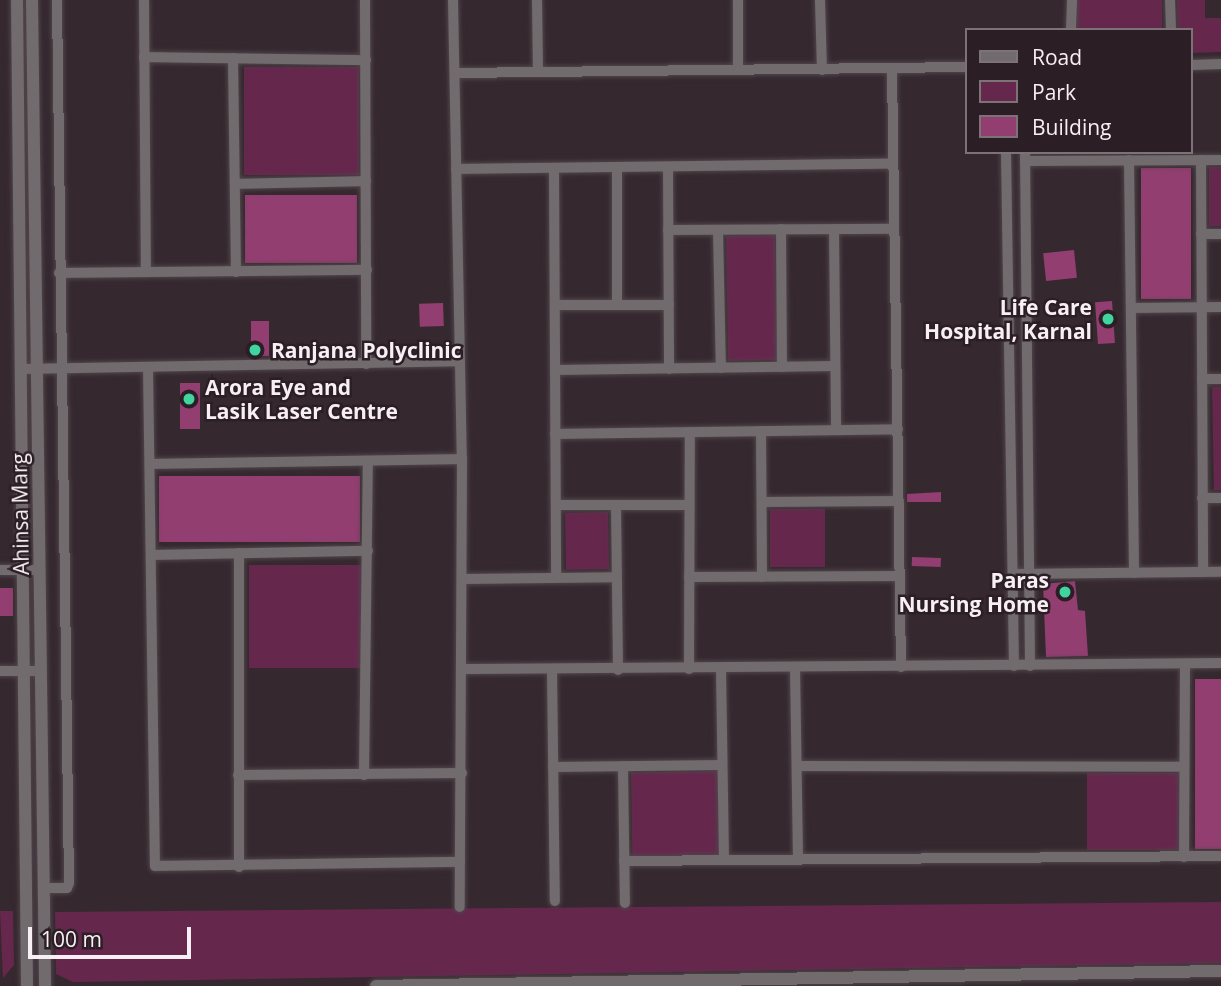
<!DOCTYPE html>
<style>
body{margin:0}
#map{position:relative;width:1221px;height:986px;overflow:hidden;background:#35292f;font-family:"Open Sans",sans-serif}
div>[style]{position:absolute}
.green>*{inset:0;background:#66274d;transform-origin:0 0}
.building>*{inset:0;background:#923e70;transform-origin:0 0}
.roads{filter:drop-shadow(0 0 2px #50454a) drop-shadow(0 0 2px #50454a)}
.minor>*{height:10px;margin:-5px;padding:0 5px;transform-origin:5px;border-radius:5px;background:#716b6e}
.tertiary>*{height:12px;margin:-6px;padding:0 6px;transform-origin:6px;border-radius:6px;background:#716b6e}
.dots>*{width:19px;height:19px;translate:-50% -50%;box-sizing:border-box;border:4px solid #2b1f25;border-radius:50%}
span{translate:-50% -50%;white-space:nowrap;text-align:center;line-height:1.15;-webkit-text-stroke:5px #2b1f25;paint-order:stroke}
.poi-label{font-size:21px;color:#f7eff3;font-weight:700}
.right{translate:-100% -50%;text-align:right}
.left{translate:0 -50%;text-align:left}
.street-label{font-size:21px;color:#f7eff3}
.legend{position:absolute;left:965px;top:28px;width:228px;height:126px;box-sizing:border-box;background:#2b1f25;border:2px solid #7d7277;margin:0;padding:9px 12px;list-style:none;font-size:21px;color:#f7eff3}
.legend li{display:flex;align-items:center;gap:14px;height:35px}
.legend b{width:35px;border:2px solid #7d7277}
.scale{position:absolute;left:28px;top:927px;width:163px;height:32px;box-sizing:border-box;border:4px solid #f7eff3;border-top:0;padding-left:9px;font-size:21px;line-height:24px;white-space:nowrap;color:#f7eff3;-webkit-text-stroke:5px #2b1f25;paint-order:stroke}
</style>
<div id="map">
<div class="green">
<i style="left:1077px;top:0;width:85px;height:30px"></i>
<i style="clip-path:polygon(1177px 0,1205px 0,1205px 18px,1221px 18px,1221px 52px,1191px 53px,1191px 30px,1178px 30px)"></i>
<i style="left:244px;top:67px;width:115px;height:108px"></i>
<i style="left:1209px;top:167px;width:12px;height:59px"></i>
<i style="left:775px;top:235px;width:125px;height:49px;rotate:89deg"></i>
<i style="clip-path:polygon(1212px 387px,1221px 387px,1221px 490px,1214px 490px)"></i>
<i style="left:770px;top:509px;width:55px;height:58px"></i>
<i style="left:608px;top:512px;width:57px;height:43px;rotate:89deg"></i>
<i style="left:249px;top:565px;width:112px;height:103px"></i>
<i style="left:718px;top:771px;width:86px;height:87px;rotate:89deg"></i>
<i style="left:1087px;top:773px;width:92px;height:77px"></i>
<i style="clip-path:polygon(1221px 902px,1221px 963px,73px 982px,56px 974px,55px 912px)"></i>
<i style="clip-path:polygon(0 911px,13px 911px,14px 965px,3px 978px)"></i>
</div>
<div class="building">
<i style="left:1191px;top:168px;width:131px;height:50px;rotate:90deg"></i>
<i style="left:245px;top:195px;width:112px;height:68px"></i>
<i style="left:1074px;top:250px;width:28px;height:31px;rotate:84deg"></i>
<i style="left:1112px;top:301px;width:42px;height:17px;rotate:86deg"></i>
<i style="left:443px;top:303px;width:23px;height:24px;rotate:88deg"></i>
<i style="left:251px;top:321px;width:18px;height:35px"></i>
<i style="left:180px;top:383px;width:20px;height:46px"></i>
<i style="left:360px;top:476px;width:66px;height:201px;rotate:90deg"></i>
<i style="clip-path:polygon(941px 492px,941px 502px,907px 502px,907px 494px)"></i>
<i style="left:912px;top:557px;width:29px;height:9px;rotate:2deg"></i>
<i style="clip-path:polygon(1075px 581px,1078px 610px,1085px 611px,1088px 656px,1046px 657px,1043px 584px)"></i>
<i style="left:0;top:588px;width:13px;height:28px"></i>
<i style="left:1221px;top:679px;width:170px;height:26px;rotate:90deg"></i>
</div>
<div class="roads">
<div class="minor">
<i style="left:144px;top:0;width:272px;rotate:89.6deg"></i>
<i style="left:365px;top:0;width:364px;rotate:89.8deg"></i>
<i style="left:453px;top:0;width:459px;rotate:88.9deg"></i>
<i style="left:462px;top:459px;width:448px;rotate:90.3deg"></i>
<i style="left:537px;top:0;width:71px;rotate:89.2deg"></i>
<i style="left:738px;top:0;width:70px;rotate:90deg"></i>
<i style="left:820px;top:0;width:70px;rotate:88.4deg"></i>
<i style="left:1170px;top:0;width:30px;rotate:88deg"></i>
<i style="left:1071px;top:30px;width:30px;rotate:-88deg"></i>
<i style="left:144px;top:57px;width:222px;rotate:0.8deg"></i>
<i style="left:233px;top:58px;width:214px;rotate:89.2deg"></i>
<i style="left:1191px;top:65px;width:30px;rotate:-2deg"></i>
<i style="left:892px;top:69px;width:598px;rotate:89.14deg"></i>
<i style="left:455px;top:73px;width:512px;rotate:-0.67deg"></i>
<i style="left:1006px;top:152px;width:514px;rotate:89.11deg"></i>
<i style="left:1025px;top:152px;width:514px;rotate:89.44deg"></i>
<i style="left:1129px;top:160px;width:413px;rotate:89.3deg"></i>
<i style="left:1201px;top:160px;width:412px;rotate:89.7deg"></i>
<i style="left:1025px;top:161px;width:196px;rotate:-0.3deg"></i>
<i style="left:617px;top:167px;width:138px;rotate:90deg"></i>
<i style="left:668px;top:167px;width:202px;rotate:89.7deg"></i>
<i style="left:554px;top:168px;width:410px;rotate:89.7deg"></i>
<i style="left:456px;top:169px;width:437px;rotate:-0.7deg"></i>
<i style="left:235px;top:184px;width:131px;rotate:-1.3deg"></i>
<i style="left:781px;top:229px;width:138px;rotate:89.6deg"></i>
<i style="left:834px;top:229px;width:201px;rotate:89.4deg"></i>
<i style="left:668px;top:230px;width:226px;rotate:-0.3deg"></i>
<i style="left:718px;top:230px;width:138px;rotate:88.8deg"></i>
<i style="left:1201px;top:234px;width:20px"></i>
<i style="left:59px;top:273px;width:308px;rotate:-0.6deg"></i>
<i style="left:555px;top:305px;width:114px"></i>
<i style="left:1131px;top:308px;width:90px;rotate:-0.6deg"></i>
<i style="left:148px;top:367px;width:499px;rotate:89.2deg"></i>
<i style="left:155px;top:866px;width:305px;rotate:-0.8deg"></i>
<i style="left:20px;top:369px;width:440px;rotate:-1deg"></i>
<i style="left:555px;top:370px;width:280px;rotate:-0.8deg"></i>
<i style="left:1202px;top:379px;width:19px"></i>
<i style="left:761px;top:431px;width:146px;rotate:89.6deg"></i>
<i style="left:555px;top:434px;width:343px;rotate:-0.8deg"></i>
<i style="left:150px;top:464px;width:312px;rotate:-0.9deg"></i>
<i style="left:1202px;top:498px;width:19px"></i>
<i style="left:762px;top:502px;width:137px;rotate:-0.4deg"></i>
<i style="left:556px;top:505px;width:133px"></i>
<i style="left:616px;top:505px;width:165px;rotate:89.3deg"></i>
<i style="left:239px;top:553px;width:314px;rotate:90deg"></i>
<i style="left:151px;top:555px;width:217px;rotate:-1.1deg"></i>
<i style="left:0;top:570px;width:40px"></i>
<i style="left:1013px;top:574px;width:208px;rotate:-0.6deg"></i>
<i style="left:689px;top:577px;width:211px;rotate:-0.3deg"></i>
<i style="left:463px;top:579px;width:153px;rotate:-0.7deg"></i>
<i style="left:795px;top:667px;width:191px;rotate:89.1deg"></i>
<i style="left:463px;top:669px;width:758px;rotate:-0.45deg"></i>
<i style="left:689px;top:669px;width:237px;rotate:-89.8deg"></i>
<i style="left:721px;top:669px;width:190px;rotate:89.1deg"></i>
<i style="left:552px;top:670px;width:231px;rotate:89.3deg"></i>
<i style="left:0;top:671px;width:40px"></i>
<i style="left:623px;top:766px;width:137px;rotate:89.2deg"></i>
<i style="left:797px;top:766px;width:387px;rotate:0.1deg"></i>
<i style="left:553px;top:767px;width:169px;rotate:-0.7deg"></i>
<i style="left:238px;top:775px;width:224px;rotate:-0.5deg"></i>
<i style="left:364px;top:775px;width:314px;rotate:-89.3deg"></i>
<i style="left:1184px;top:857px;width:193px;rotate:-89.7deg"></i>
<i style="left:624px;top:861px;width:597px;rotate:-0.48deg"></i>
<i style="left:45px;top:888px;width:22px"></i>
<i style="left:67px;top:888px;width:5px;rotate:-68deg"></i>
<i style="left:69px;top:883px;width:883px;rotate:-90.78deg"></i>
</div>
<div class="tertiary">
<i style="left:17px;top:0;width:986px;rotate:89.42deg"></i>
<i style="left:32px;top:0;width:986px;rotate:89.24deg"></i>
<i style="left:376px;top:986px;width:845px;rotate:-1.02deg"></i>
</div>
</div>
<div class="dots">
<i style="left:1108px;top:319px;background:#40d4a1"></i>
<i style="left:255px;top:350px;background:#40d4a1"></i>
<i style="left:189px;top:399px;background:#40d4a1"></i>
<i style="left:1065px;top:592px;background:#40d4a1"></i>
</div>
<div class="poi-label">
<span class="right" style="left:1092px;top:319px">Life Care<br>Hospital, Karnal</span>
<span class="left" style="left:271px;top:350px">Ranjana Polyclinic</span>
<span class="left" style="left:205px;top:399px">Arora Eye and<br>Lasik Laser Centre</span>
<span class="right" style="left:1049px;top:592px">Paras<br>Nursing Home</span>
</div>
<div class="street-label">
<span style="left:20px;top:514px;rotate:-91deg">Ahinsa Marg</span>
</div>
<ul class="legend">
<li><b style="height:9px;background:#716b6e"></b>Road</li>
<li><b style="height:19px;background:#66274d"></b>Park</li>
<li><b style="height:19px;background:#923e70"></b>Building</li>
</ul>
<div class="scale">100 m</div>
</div>
